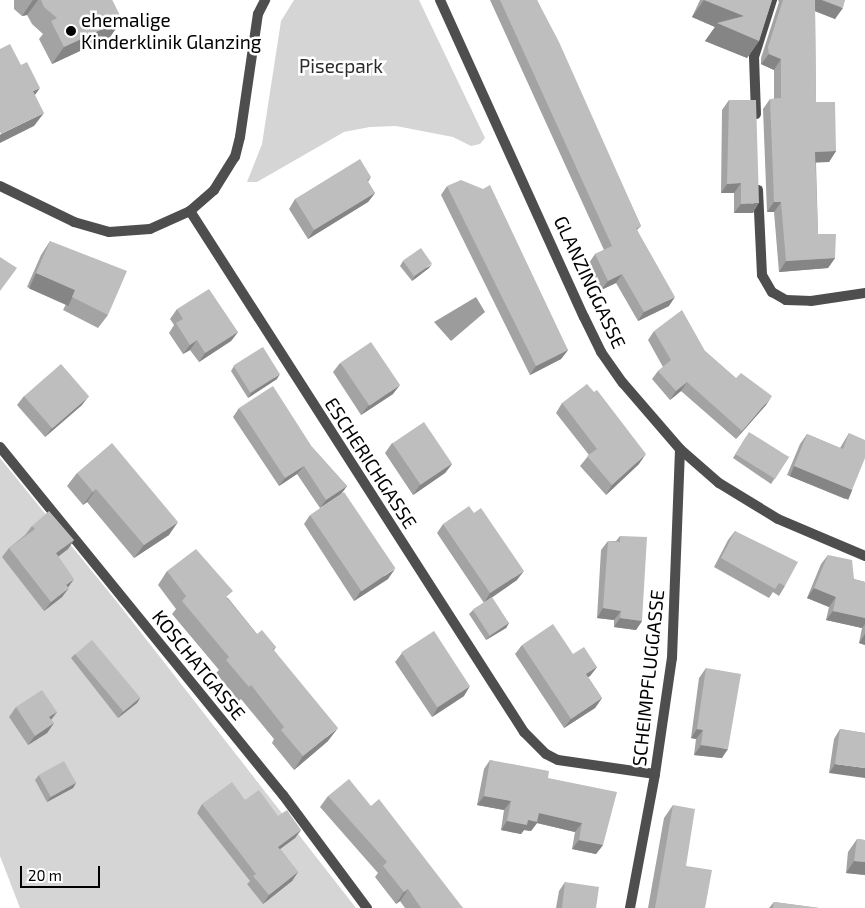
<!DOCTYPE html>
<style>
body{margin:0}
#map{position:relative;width:865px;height:908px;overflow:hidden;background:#fff;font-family:"Exo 2",sans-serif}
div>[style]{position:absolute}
.green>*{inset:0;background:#d5d5d5}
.water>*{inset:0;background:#9c9c9c}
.minor>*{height:10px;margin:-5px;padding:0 5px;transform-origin:5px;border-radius:5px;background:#4e4e4e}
.wall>*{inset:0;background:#a3a3a3}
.shaded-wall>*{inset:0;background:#858585;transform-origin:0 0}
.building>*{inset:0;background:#bebebe;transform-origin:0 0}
.dots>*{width:14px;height:14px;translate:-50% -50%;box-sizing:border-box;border:2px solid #fff;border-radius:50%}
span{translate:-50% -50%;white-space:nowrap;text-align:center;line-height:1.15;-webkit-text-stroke:5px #fff;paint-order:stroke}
.poi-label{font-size:19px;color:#000}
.left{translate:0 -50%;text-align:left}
.park-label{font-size:19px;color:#2c2c2c}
.street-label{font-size:19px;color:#000}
.scale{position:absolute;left:20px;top:866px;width:80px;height:22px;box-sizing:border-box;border:2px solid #000;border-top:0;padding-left:6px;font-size:15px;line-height:18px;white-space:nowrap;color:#000;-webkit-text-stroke:4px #fff;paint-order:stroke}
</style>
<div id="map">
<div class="green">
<i style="clip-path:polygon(294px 0,419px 0,485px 138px,480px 144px,471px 146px,453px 137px,396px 126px,370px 127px,344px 132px,257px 182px,247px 182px,262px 144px,281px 21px)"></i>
<i style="clip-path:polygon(0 458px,117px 602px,356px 908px,20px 908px,0 856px)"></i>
</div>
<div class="water">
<i style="clip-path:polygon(476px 297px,485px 312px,451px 341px,434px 322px)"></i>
</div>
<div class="minor">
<i style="left:440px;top:0;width:348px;rotate:65.6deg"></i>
<i style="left:584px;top:317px;width:39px;rotate:64deg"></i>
<i style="left:601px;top:352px;width:38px;rotate:55deg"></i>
<i style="left:623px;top:383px;width:87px;rotate:49.2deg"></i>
<i style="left:680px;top:449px;width:52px;rotate:41.1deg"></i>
<i style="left:719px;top:483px;width:69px;rotate:31.4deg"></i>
<i style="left:778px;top:519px;width:95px;rotate:23deg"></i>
<i style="left:756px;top:114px;width:57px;rotate:-92deg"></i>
<i style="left:754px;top:57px;width:60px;rotate:-72.5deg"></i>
<i style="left:0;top:186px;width:82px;rotate:25.9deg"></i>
<i style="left:74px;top:222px;width:36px;rotate:16deg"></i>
<i style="left:109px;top:232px;width:41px;rotate:-4.2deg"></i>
<i style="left:150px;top:229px;width:44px;rotate:-24.2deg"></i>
<i style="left:190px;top:211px;width:32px;rotate:-41deg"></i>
<i style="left:214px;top:190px;width:39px;rotate:-58deg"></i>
<i style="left:235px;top:157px;width:21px;rotate:-76deg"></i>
<i style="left:240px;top:137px;width:124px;rotate:-81.7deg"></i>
<i style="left:258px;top:14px;width:16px;rotate:-63deg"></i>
<i style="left:758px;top:190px;width:85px;rotate:87.3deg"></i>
<i style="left:762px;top:275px;width:20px;rotate:60deg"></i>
<i style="left:772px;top:292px;width:16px;rotate:30deg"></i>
<i style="left:786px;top:300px;width:25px;rotate:2deg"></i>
<i style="left:811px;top:301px;width:55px;rotate:-8.4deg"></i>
<i style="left:190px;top:211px;width:619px;rotate:57.34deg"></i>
<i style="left:524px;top:732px;width:31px;rotate:45deg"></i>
<i style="left:546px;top:754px;width:13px;rotate:27deg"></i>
<i style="left:558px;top:760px;width:98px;rotate:8.2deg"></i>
<i style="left:0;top:447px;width:449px;rotate:50.9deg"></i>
<i style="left:283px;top:795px;width:141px;rotate:53.4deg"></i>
<i style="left:630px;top:908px;width:136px;rotate:-79.4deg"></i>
<i style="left:655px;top:774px;width:117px;rotate:-81.7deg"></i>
<i style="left:672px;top:658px;width:209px;rotate:-87.8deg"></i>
</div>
<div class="wall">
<i style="clip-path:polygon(14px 0,112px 0,122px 20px,110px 37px,52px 64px,39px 39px,43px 34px,32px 24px,27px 15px,22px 16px,14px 9px)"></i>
<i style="clip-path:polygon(490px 0,537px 0,641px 226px,637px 230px,669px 306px,638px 321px,616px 283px,601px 290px,589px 263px,595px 254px,604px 250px)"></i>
<i style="clip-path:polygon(700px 0,772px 0,759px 41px,747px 58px,705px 41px,715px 27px,692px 17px)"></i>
<i style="clip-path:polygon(778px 0,845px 0,835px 19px,815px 11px,816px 102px,836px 151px,829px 162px,816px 162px,818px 234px,835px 258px,828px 268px,779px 272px,774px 212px,767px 212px,763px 109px,770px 99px,774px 99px,774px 70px,761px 64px,761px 58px,779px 2px)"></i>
<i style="clip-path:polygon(729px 100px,753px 213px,734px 213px,734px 193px,721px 193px,722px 110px)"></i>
<i style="clip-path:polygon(371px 177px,368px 182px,375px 193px,368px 202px,308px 239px,289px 209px,295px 199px)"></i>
<i style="clip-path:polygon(447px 186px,568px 350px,561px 359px,530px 375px,441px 195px)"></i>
<i style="clip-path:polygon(50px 241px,108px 315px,98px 328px,63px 310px,66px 304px,27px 287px,41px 255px)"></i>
<i style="clip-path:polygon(403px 261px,429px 268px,412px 281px,400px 266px)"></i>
<i style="clip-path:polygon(177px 309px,238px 332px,231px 341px,199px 362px,190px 350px,183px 354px,169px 333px,174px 325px,170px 319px)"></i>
<i style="clip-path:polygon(654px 331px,705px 351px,766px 405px,736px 439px,681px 391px,670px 400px,652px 379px,658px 371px,663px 367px,648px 340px)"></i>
<i style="clip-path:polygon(340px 363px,393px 394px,361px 415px,333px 372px)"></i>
<i style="clip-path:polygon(234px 366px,277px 379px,248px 398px,231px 371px)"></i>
<i style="clip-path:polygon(594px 392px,639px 464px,606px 495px,580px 466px,589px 455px,556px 413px,562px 403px)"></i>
<i style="clip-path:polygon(24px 396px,82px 405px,45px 437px,17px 405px)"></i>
<i style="clip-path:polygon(239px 408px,312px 447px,347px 486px,341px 494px,320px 508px,297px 474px,279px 486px,233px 417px)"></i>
<i style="clip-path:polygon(849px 433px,852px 490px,845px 499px,787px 475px,800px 444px,807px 434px,840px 448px)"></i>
<i style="clip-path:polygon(746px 437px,789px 457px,771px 484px,733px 458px)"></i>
<i style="clip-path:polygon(392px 443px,452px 464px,445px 473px,413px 495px,385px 453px)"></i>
<i style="clip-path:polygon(77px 473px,169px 535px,134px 558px,87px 502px,83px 505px,67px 486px)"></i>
<i style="clip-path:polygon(310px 515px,388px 579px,354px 601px,304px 524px)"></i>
<i style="clip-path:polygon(443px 524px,517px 580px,487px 600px,509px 623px,506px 628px,486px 640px,469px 614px,473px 610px,484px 603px,437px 533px)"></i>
<i style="clip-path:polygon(32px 526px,74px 540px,68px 549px,58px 556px,68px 587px,62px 597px,44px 611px,2px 557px,9px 548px,25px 535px)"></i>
<i style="clip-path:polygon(735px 531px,785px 586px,779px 596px,773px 592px,769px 598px,714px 567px,728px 540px)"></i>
<i style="clip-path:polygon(620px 536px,642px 621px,636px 630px,614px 627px,614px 620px,597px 618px,601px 550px,608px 541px,616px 541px)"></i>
<i style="clip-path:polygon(828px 555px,854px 579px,865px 582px,865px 645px,859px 643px,862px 628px,826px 620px,829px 607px,807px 598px,821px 564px)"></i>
<i style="clip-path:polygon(167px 571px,228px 598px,257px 634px,276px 647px,274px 650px,328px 741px,294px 770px,272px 743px,274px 739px,241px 699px,239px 701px,216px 673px,219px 670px,172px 614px,176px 609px,158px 585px)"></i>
<i style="clip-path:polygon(522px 645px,597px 667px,590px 676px,588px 677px,602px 698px,595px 708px,564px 728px,515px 654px)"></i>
<i style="clip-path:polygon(402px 653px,464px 696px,432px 717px,395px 662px)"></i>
<i style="clip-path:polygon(75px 654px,140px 698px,137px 703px,118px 718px,71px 658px)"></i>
<i style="clip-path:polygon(706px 668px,722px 758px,694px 755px,696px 739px,691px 738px,699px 678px)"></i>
<i style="clip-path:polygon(16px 707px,57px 712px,51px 720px,54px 723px,47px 733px,28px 745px,9px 717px)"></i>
<i style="clip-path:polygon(840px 729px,865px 733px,829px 773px,834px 739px)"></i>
<i style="clip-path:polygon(490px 760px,548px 778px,603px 845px,596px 854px,572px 849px,575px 832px,537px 823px,531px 831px,524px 830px,521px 834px,501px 830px,504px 810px,477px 805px,484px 769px)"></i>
<i style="clip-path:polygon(39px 775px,76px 783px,73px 788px,47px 802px,35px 780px)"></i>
<i style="clip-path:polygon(328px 796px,371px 806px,463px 908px,405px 908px,400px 901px,396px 904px,375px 877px,378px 873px,320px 807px)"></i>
<i style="clip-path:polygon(245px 800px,278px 816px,301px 830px,295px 838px,280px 849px,298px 872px,292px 881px,263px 904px,247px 884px,250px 881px,197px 813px,202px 804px)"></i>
<i style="clip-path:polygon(673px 805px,686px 866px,705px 908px,648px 908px,664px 818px)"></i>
<i style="clip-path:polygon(857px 839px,865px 840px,865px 875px,846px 873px,848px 852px)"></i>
<i style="clip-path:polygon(565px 882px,596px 908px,556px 908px,559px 891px)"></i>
<i style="clip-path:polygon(774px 902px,819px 908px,769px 908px)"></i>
</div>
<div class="shaded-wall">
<i style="clip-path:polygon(33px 0,38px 0,27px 15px,22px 16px)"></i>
<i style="clip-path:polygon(704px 0,744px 16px,759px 41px,747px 58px,705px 41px,715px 27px,692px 17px)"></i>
<i style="clip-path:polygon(813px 0,822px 0,843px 8px,835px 19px,807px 8px)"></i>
<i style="clip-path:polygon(122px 20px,110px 37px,52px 64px,64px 47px)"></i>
<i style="clip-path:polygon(769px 54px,781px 59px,774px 70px,761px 64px)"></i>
<i style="clip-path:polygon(40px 88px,30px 102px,33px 91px)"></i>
<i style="clip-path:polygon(44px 113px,34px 126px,0 143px,0 135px,1px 134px)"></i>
<i style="clip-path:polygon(836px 151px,829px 162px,808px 163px,815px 152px)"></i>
<i style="clip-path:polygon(741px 183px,734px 193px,721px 193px,727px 184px)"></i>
<i style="clip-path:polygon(375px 193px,368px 202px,308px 239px,314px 230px)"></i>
<i style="clip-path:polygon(774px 202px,781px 202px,774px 212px,767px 212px)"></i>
<i style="clip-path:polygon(759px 203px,753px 213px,734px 213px,741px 204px)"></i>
<i style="clip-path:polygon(835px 258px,828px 268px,779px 272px,786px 261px)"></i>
<i style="clip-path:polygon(432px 264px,429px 268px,412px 281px,415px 276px)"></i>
<i style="left:36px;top:273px;width:43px;height:17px;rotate:24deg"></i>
<i style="clip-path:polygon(622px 274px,616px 283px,601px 290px,608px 281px)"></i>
<i style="clip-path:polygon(675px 297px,669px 306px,638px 321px,644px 312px)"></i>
<i style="clip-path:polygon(238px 332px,231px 341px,199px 362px,205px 353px)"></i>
<i style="clip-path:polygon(197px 340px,190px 350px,183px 354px,190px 345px)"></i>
<i style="clip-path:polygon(568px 350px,561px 359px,530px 375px,536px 366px)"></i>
<i style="clip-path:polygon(280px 374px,277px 379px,248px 398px,251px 393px)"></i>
<i style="clip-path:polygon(687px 382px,681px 391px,670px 400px,676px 391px)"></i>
<i style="clip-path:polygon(400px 385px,393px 394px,361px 415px,368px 406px)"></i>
<i style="clip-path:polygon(89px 396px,82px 405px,45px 437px,52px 428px)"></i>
<i style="clip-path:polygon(772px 396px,766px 405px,736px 439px,742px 431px)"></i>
<i style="clip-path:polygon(646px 454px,639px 464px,606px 495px,612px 485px)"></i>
<i style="clip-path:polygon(452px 464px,445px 473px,413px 495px,420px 485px)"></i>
<i style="clip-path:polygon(304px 466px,297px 474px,279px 486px,285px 478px)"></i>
<i style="left:794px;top:466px;width:63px;height:11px;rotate:22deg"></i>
<i style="clip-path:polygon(347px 486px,341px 494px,320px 508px,326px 500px)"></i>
<i style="clip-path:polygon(96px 489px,87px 502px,83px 505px,93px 492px)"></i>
<i style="clip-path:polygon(178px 522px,169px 535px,134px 558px,144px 545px)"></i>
<i style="clip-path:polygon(74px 540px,68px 549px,50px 563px,56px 553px)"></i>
<i style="clip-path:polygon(395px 569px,388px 579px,354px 601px,360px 592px)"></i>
<i style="clip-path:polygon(524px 571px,517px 580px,484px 603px,490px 593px)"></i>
<i style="clip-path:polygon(74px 579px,67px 589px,66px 585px)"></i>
<i style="clip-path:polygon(69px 588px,62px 597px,44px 611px,51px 602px)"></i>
<i style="clip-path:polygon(814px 588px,836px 597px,829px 607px,807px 598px)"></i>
<i style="clip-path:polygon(603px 608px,621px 611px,614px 620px,597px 618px)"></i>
<i style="clip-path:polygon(833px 611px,865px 618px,865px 624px,862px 628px,826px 620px)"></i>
<i style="clip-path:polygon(620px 618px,642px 621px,636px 630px,614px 627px)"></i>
<i style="clip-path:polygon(509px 623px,506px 628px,486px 640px,490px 636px)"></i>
<i style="clip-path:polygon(865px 634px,865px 645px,859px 643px)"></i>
<i style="clip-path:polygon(597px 667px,590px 676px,579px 683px,586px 674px)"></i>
<i style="clip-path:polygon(470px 686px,464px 696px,432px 717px,438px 707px)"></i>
<i style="clip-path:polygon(140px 698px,137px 703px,118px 718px,122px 713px)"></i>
<i style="clip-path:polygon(602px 698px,595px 708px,564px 728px,571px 719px)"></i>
<i style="clip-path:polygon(57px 712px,50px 721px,49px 717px)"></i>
<i style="clip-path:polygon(54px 723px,47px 733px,28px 745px,35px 736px)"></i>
<i style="clip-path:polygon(338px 728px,328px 741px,294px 770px,303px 756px)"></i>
<i style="clip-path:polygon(697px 729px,703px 730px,696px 739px,691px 738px)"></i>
<i style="clip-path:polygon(701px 745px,728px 749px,722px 758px,694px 755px)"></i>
<i style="clip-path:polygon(835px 764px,865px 768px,865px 778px,829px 773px)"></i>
<i style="clip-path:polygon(76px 783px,73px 788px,47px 802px,51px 797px)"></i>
<i style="clip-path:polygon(484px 796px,511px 801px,504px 810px,477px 805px)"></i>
<i style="clip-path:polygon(539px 813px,582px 823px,575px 832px,537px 823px,531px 831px,524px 830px,521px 834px,501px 830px,507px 821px,528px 820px)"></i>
<i style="clip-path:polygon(301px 830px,295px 838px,272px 855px,278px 847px)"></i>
<i style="clip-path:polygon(579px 840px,603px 845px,596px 854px,572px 849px)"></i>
<i style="clip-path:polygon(854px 861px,865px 862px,865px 875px,846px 873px)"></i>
<i style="clip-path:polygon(298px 872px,292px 881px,263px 904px,269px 895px)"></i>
<i style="clip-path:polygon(408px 889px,400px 901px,396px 904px,404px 892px)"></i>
</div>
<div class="building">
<i style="clip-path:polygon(41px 0,112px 0,122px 20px,64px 47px,51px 21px,57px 18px,44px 7px)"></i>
<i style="clip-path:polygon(500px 0,537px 0,559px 42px,641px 226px,636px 228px,675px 297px,644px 312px,622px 274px,608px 281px,595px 254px,612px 246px)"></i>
<i style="clip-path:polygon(704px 0,772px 0,759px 41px,717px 23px,744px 16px)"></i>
<i style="clip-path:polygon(783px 0,815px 0,816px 102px,835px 102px,836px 151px,815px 152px,818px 234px,836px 234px,835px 258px,786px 261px,781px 202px,774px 202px,770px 99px,781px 98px,781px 59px,769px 54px,768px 47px)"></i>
<i style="clip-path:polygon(822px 0,845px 0,843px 8px)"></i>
<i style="clip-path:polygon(10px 44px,21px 65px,27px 62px,40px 88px,33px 91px,44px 113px,1px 134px,0 132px,0 49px)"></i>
<i style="clip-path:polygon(729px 100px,756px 100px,759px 203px,741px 204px,741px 183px,727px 184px)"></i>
<i style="clip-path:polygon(360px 159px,371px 177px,367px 180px,375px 193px,314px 230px,295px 199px)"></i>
<i style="clip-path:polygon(461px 180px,483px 189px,490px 185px,568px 350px,536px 366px,447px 186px)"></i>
<i style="clip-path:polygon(50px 241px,127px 271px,108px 315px,72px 297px,75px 290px,36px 273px)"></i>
<i style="left:421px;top:248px;width:19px;height:22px;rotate:55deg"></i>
<i style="clip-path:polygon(0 257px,17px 268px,0 291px)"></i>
<i style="clip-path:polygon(209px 289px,238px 332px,205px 353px,197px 340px,190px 345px,176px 323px,183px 319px,177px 309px)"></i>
<i style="clip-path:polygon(682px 310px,705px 351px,736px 378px,741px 373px,772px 396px,742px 431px,687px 382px,676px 391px,658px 371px,671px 360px,654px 331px)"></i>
<i style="left:371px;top:342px;width:52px;height:37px;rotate:56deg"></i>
<i style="left:263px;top:347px;width:32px;height:35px;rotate:58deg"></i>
<i style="left:61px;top:364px;width:43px;height:49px;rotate:49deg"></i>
<i style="clip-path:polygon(587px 384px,594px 392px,597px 390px,646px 454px,612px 485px,587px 456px,597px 449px,562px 403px)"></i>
<i style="clip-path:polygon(273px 386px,312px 447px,347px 486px,326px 500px,304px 466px,285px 478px,239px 408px)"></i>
<i style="left:424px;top:422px;width:50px;height:38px;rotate:56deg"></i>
<i style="left:749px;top:432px;width:47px;height:26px;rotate:32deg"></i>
<i style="clip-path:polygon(849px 433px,865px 440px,865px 458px,852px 490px,794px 466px,807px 434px,843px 449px)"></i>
<i style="clip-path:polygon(112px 443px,178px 522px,144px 545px,96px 489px,93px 492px,77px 473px)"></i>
<i style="left:344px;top:492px;width:92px;height:41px;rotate:56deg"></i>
<i style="clip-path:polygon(469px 506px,474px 513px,481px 508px,524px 571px,490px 593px,443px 524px)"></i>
<i style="clip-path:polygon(49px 511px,74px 540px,56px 553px,74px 579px,66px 585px,69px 588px,51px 602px,9px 548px,35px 529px,32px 526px)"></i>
<i style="clip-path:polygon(735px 531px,798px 562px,785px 586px,779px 583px,775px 589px,721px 558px)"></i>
<i style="clip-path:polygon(620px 536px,647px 537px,642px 621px,620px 618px,621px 611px,603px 608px,608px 541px,620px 542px)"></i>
<i style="clip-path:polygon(196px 549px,233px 591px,226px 597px,257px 634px,262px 630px,276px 647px,273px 649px,338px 728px,303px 756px,281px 730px,284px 727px,251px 685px,249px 687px,226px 660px,229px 657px,182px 601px,186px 596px,167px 571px)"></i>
<i style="clip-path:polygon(828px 555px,852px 560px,854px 579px,865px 582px,865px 618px,833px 611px,836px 597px,814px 588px)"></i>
<i style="left:492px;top:597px;width:31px;height:23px;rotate:57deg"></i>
<i style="clip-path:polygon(553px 624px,573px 654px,584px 647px,597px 667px,586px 674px,602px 698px,571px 719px,522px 645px)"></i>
<i style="left:434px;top:631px;width:66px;height:39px;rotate:57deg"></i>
<i style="left:92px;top:640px;width:75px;height:22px;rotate:50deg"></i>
<i style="clip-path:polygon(706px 668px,741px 674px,728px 749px,701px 745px,703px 730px,697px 729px)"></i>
<i style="clip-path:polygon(42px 690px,57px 712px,49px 717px,54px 723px,35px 736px,16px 707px)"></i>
<i style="clip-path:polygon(840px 729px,865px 733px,865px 768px,835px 764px)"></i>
<i style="clip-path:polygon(490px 760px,549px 771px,548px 778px,617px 792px,603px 845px,579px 840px,582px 823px,539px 813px,537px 822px,528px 820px,527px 825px,507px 821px,511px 801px,484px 796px)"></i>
<i style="left:64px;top:761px;width:25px;height:29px;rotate:61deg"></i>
<i style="clip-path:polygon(349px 779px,371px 806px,379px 799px,463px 908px,421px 908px,408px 889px,404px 892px,383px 866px,387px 862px,328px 796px)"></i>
<i style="clip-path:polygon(232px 782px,245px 800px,259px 790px,278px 816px,287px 810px,301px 830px,278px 847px,298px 872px,269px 895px,253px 876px,256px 874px,202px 804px)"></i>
<i style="clip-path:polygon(673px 805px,695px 809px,686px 866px,712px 870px,705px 908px,655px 908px)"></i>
<i style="clip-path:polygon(857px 839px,865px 840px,865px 862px,854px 861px)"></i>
<i style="clip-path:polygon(565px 882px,599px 887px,596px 908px,562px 908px)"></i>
<i style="clip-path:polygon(774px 902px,819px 908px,773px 908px)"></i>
</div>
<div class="dots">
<i style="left:71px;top:31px;background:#000"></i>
</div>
<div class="poi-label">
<span class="left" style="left:81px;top:31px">ehemalige<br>Kinderklinik Glanzing</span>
</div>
<div class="park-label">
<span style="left:341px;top:66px">Pisecpark</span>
</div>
<div class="street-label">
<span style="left:590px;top:282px;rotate:65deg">GLANZINGGASSE</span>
<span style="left:371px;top:463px;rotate:57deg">ESCHERICHGASSE</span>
<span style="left:199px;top:665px;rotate:51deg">KOSCHATGASSE</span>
<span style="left:648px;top:678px;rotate:-84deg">SCHEIMPFLUGGASSE</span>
</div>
<div class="scale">20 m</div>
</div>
